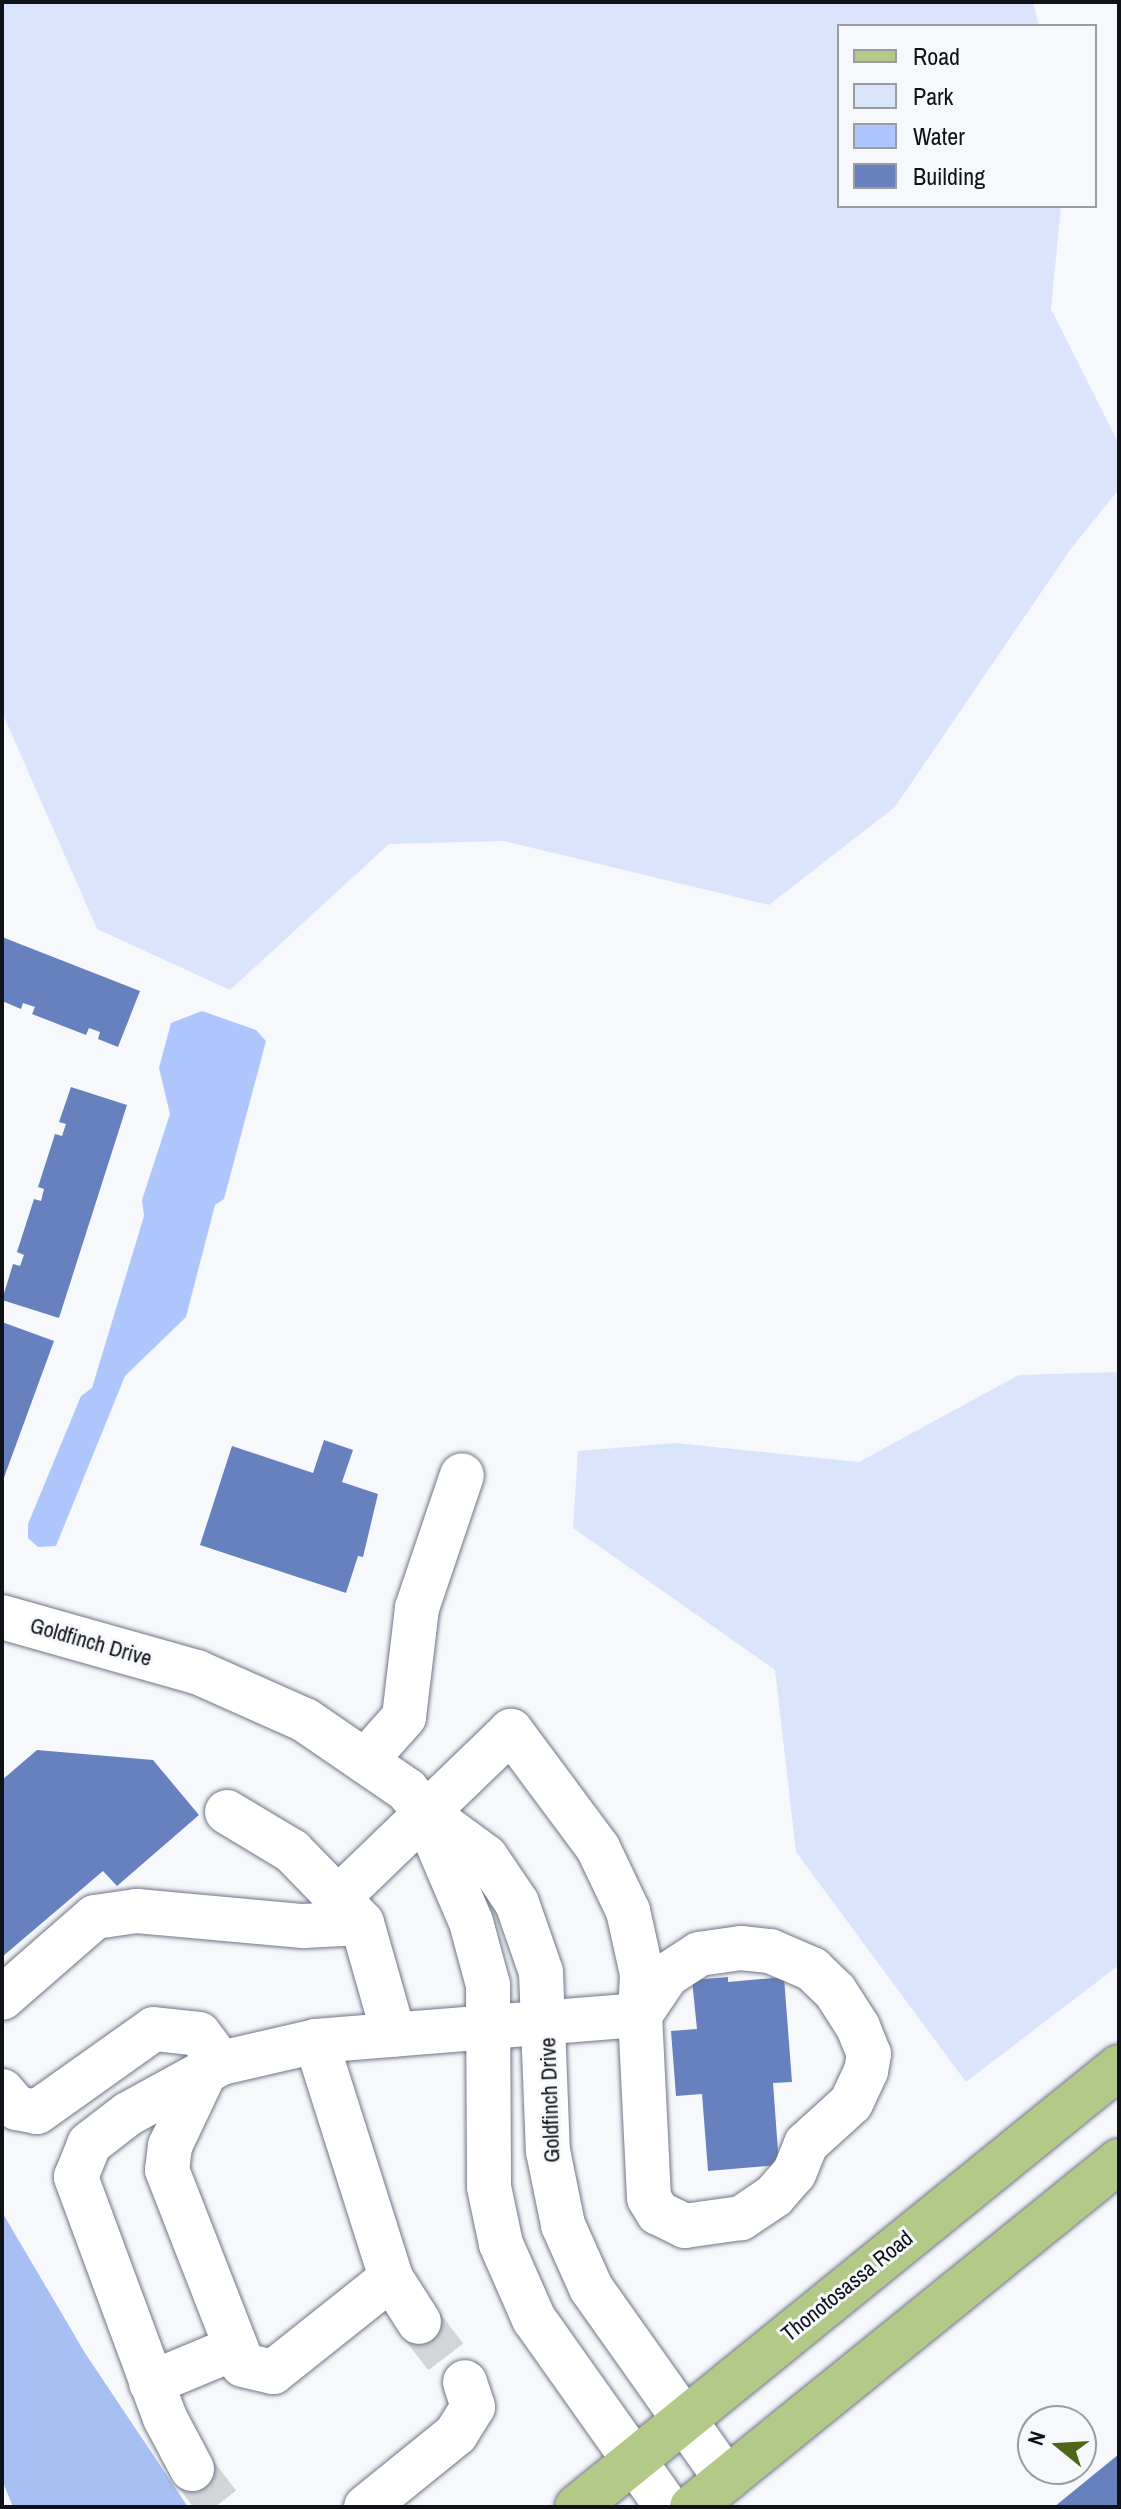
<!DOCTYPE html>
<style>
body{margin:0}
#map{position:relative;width:1121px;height:2509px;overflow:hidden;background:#f6f8fb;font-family:"Archivo Narrow",sans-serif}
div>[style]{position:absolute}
.green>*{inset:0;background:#dae5fc}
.forest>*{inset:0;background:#a8bff3}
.water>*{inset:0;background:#aec6fb}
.building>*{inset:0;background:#6781bf}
.minor-tunnel>*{height:44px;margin-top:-22px;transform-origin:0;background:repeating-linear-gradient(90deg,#d3d6d9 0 44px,transparent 0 66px)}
.roads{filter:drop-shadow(0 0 2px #6f7687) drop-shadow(0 0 2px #6f7687)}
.minor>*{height:44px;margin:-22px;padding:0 22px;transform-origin:22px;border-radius:22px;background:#fff}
.major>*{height:44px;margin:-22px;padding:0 22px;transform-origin:22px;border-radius:22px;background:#b3c988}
span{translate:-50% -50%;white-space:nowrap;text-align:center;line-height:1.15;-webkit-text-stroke:6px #f6f8fb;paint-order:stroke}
.street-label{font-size:22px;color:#0f1218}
.frame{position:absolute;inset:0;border:4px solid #0f1218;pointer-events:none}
.legend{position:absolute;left:837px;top:24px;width:260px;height:184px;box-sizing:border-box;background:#f6f8fb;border:2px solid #9a9ca0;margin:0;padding:10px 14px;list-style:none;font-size:24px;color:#0f1218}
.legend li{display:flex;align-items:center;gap:16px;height:40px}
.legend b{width:40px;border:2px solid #9a9ca0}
.north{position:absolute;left:1017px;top:2405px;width:80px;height:80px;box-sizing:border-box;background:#f6f8fb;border:2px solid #9a9ca0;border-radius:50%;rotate:288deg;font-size:22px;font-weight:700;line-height:32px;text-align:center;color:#0f1218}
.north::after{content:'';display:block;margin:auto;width:28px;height:36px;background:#4d6617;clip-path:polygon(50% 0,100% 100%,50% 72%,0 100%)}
</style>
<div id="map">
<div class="green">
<i style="clip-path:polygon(2px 2px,1033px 2px,1039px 26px,839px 26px,839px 206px,1061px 206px,1051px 309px,1119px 444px,1119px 489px,1070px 550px,895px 807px,769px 905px,504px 841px,389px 844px,230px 990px,97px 929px,2px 712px)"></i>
<i style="clip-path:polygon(1119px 1372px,1119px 1965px,966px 2082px,796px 1852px,775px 1670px,573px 1528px,578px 1451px,676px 1443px,859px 1462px,1019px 1375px)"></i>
</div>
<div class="forest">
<i style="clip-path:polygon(2px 2212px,85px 2353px,188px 2507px,13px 2507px,2px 2480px)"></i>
</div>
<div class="water">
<i style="clip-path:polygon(202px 1011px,256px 1030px,266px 1041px,224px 1199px,215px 1205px,186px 1317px,125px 1376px,56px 1546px,38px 1547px,28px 1538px,28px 1524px,81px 1396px,92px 1388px,144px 1216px,142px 1200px,170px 1114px,159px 1068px,171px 1023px)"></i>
</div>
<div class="building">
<i style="clip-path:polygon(2px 937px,140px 991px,118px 1047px,98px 1039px,100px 1032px,89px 1028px,86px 1035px,32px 1014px,35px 1007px,23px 1003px,21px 1009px,2px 1001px)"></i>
<i style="clip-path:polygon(71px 1087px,127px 1105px,59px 1318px,2px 1300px,13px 1264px,20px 1266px,24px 1255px,17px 1252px,34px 1199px,41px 1201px,44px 1189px,38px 1187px,55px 1134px,62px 1136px,66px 1124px,59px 1122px)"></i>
<i style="clip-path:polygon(2px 1322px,54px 1341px,2px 1483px)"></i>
<i style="clip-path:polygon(324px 1440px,353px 1450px,342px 1482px,378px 1494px,363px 1557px,358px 1556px,346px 1593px,200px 1545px,232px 1446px,313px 1473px)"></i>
<i style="clip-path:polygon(37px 1750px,153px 1760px,199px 1815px,117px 1886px,103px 1871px,2px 1957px,2px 1780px)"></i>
<i style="clip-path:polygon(728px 1977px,728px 1982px,784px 1977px,792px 2082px,773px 2083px,779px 2165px,708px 2171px,702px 2094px,676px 2096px,671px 2031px,697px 2029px,692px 1980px)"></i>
<i style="clip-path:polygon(1119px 2454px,1119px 2507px,1054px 2507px)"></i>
</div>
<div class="minor-tunnel">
<i style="left:419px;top:2322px;width:76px;rotate:52.5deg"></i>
<i style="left:192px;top:2469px;width:48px;rotate:52.7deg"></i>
</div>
<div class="roads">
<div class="minor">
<i style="left:2px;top:1617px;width:203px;rotate:15.8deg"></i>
<i style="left:197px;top:1672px;width:118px;rotate:24deg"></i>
<i style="left:305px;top:1720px;width:124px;rotate:34.5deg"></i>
<i style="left:407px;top:1790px;width:28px;rotate:52deg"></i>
<i style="left:424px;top:1812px;width:120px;rotate:66.9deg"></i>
<i style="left:471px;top:1922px;width:65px;rotate:74.9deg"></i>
<i style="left:488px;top:1985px;width:202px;rotate:89.7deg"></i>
<i style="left:489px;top:2187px;width:58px;rotate:78.1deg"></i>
<i style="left:501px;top:2244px;width:82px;rotate:66.3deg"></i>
<i style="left:534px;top:2319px;width:230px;rotate:54.7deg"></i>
<i style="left:365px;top:1761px;width:59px;rotate:-48.4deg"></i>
<i style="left:404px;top:1717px;width:110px;rotate:-83.2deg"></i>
<i style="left:417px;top:1608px;width:140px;rotate:-71.3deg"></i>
<i style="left:227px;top:1812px;width:76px;rotate:31deg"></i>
<i style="left:292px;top:1851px;width:100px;rotate:45.8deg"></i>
<i style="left:362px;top:1923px;width:116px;rotate:74.1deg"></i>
<i style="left:426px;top:1813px;width:74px;rotate:36.3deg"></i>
<i style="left:486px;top:1857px;width:55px;rotate:56deg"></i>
<i style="left:517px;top:1903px;width:73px;rotate:70.8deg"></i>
<i style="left:541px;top:1972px;width:179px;rotate:87.8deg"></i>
<i style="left:548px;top:2151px;width:76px;rotate:78.5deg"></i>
<i style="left:563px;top:2225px;width:69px;rotate:66deg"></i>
<i style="left:591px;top:2288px;width:234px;rotate:54.7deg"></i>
<i style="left:741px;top:1948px;width:29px;rotate:6deg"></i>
<i style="left:770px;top:1951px;width:46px;rotate:23.2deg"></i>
<i style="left:812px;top:1969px;width:32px;rotate:44deg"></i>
<i style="left:835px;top:1991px;width:43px;rotate:57.4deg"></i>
<i style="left:858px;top:2027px;width:29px;rotate:68deg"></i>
<i style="left:869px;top:2054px;width:17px;rotate:100deg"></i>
<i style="left:866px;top:2071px;width:35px;rotate:115deg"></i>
<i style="left:851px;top:2103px;width:61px;rotate:137.7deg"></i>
<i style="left:806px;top:2144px;width:31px;rotate:112deg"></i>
<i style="left:794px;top:2173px;width:30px;rotate:131deg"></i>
<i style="left:774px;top:2196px;width:40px;rotate:146deg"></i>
<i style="left:741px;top:2218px;width:57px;rotate:171.9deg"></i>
<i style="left:685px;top:2226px;width:30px;rotate:-154deg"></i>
<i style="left:658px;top:2213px;width:17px;rotate:-121deg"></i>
<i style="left:649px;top:2198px;width:183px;rotate:-92.8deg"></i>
<i style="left:640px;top:2015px;width:48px;rotate:-56deg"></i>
<i style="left:667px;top:1975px;width:38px;rotate:-33deg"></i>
<i style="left:699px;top:1954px;width:42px;rotate:-8.1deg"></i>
<i style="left:2px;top:1998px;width:123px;rotate:-41.1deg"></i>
<i style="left:95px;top:1917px;width:42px;rotate:-8.1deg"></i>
<i style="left:137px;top:1911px;width:167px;rotate:5.2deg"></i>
<i style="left:303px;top:1926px;width:59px;rotate:-2.9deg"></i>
<i style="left:316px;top:2041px;width:249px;rotate:72.4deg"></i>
<i style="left:391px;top:2278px;width:52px;rotate:57.5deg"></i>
<i style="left:204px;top:2074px;width:80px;rotate:115.3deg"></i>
<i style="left:170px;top:2146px;width:24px;rotate:97deg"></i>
<i style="left:167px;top:2170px;width:209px;rotate:68.7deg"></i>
<i style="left:243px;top:2365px;width:31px;rotate:13deg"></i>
<i style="left:273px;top:2372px;width:151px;rotate:-38.5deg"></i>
<i style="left:2px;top:2091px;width:23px;rotate:49deg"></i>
<i style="left:17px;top:2108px;width:20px;rotate:11deg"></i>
<i style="left:37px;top:2112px;width:143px;rotate:-35.4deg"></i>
<i style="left:154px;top:2029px;width:45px;rotate:6.3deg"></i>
<i style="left:199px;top:2034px;width:36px;rotate:53deg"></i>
<i style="left:151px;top:2383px;width:91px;rotate:-22.6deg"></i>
<i style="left:192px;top:2469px;width:58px;rotate:-117.9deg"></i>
<i style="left:165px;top:2418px;width:257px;rotate:-110.3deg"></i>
<i style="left:76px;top:2177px;width:35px;rotate:-68deg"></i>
<i style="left:89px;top:2144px;width:49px;rotate:-37.6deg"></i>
<i style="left:128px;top:2114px;width:106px;rotate:-28.7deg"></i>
<i style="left:221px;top:2063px;width:98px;rotate:-13deg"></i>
<i style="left:316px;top:2041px;width:325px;rotate:-4.6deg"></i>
<i style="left:640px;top:2015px;width:41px;rotate:-87.2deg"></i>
<i style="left:642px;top:1974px;width:65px;rotate:-102.5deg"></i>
<i style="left:628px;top:1911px;width:70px;rotate:-115.5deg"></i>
<i style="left:598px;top:1848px;width:146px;rotate:-126.6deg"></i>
<i style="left:511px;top:1731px;width:240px;rotate:136deg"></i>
<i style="left:366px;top:2507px;width:116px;rotate:-39deg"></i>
<i style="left:456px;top:2434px;width:32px;rotate:-58deg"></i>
<i style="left:473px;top:2407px;width:26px;rotate:-108deg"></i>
</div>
<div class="major">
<i style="left:577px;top:2507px;width:698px;rotate:-39.07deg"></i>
<i style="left:692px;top:2507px;width:550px;rotate:-39.02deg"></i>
</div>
</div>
<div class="street-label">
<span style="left:91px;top:1642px;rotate:16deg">Goldfinch Drive</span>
<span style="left:550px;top:2100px;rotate:-92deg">Goldfinch Drive</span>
<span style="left:847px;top:2286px;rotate:-39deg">Thonotosassa Road</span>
</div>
<div class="frame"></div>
<ul class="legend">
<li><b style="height:10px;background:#b3c988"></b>Road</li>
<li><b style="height:22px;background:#dae5fc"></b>Park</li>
<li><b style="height:22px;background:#aec6fb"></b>Water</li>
<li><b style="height:22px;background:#6781bf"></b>Building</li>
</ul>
<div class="north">N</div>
</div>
